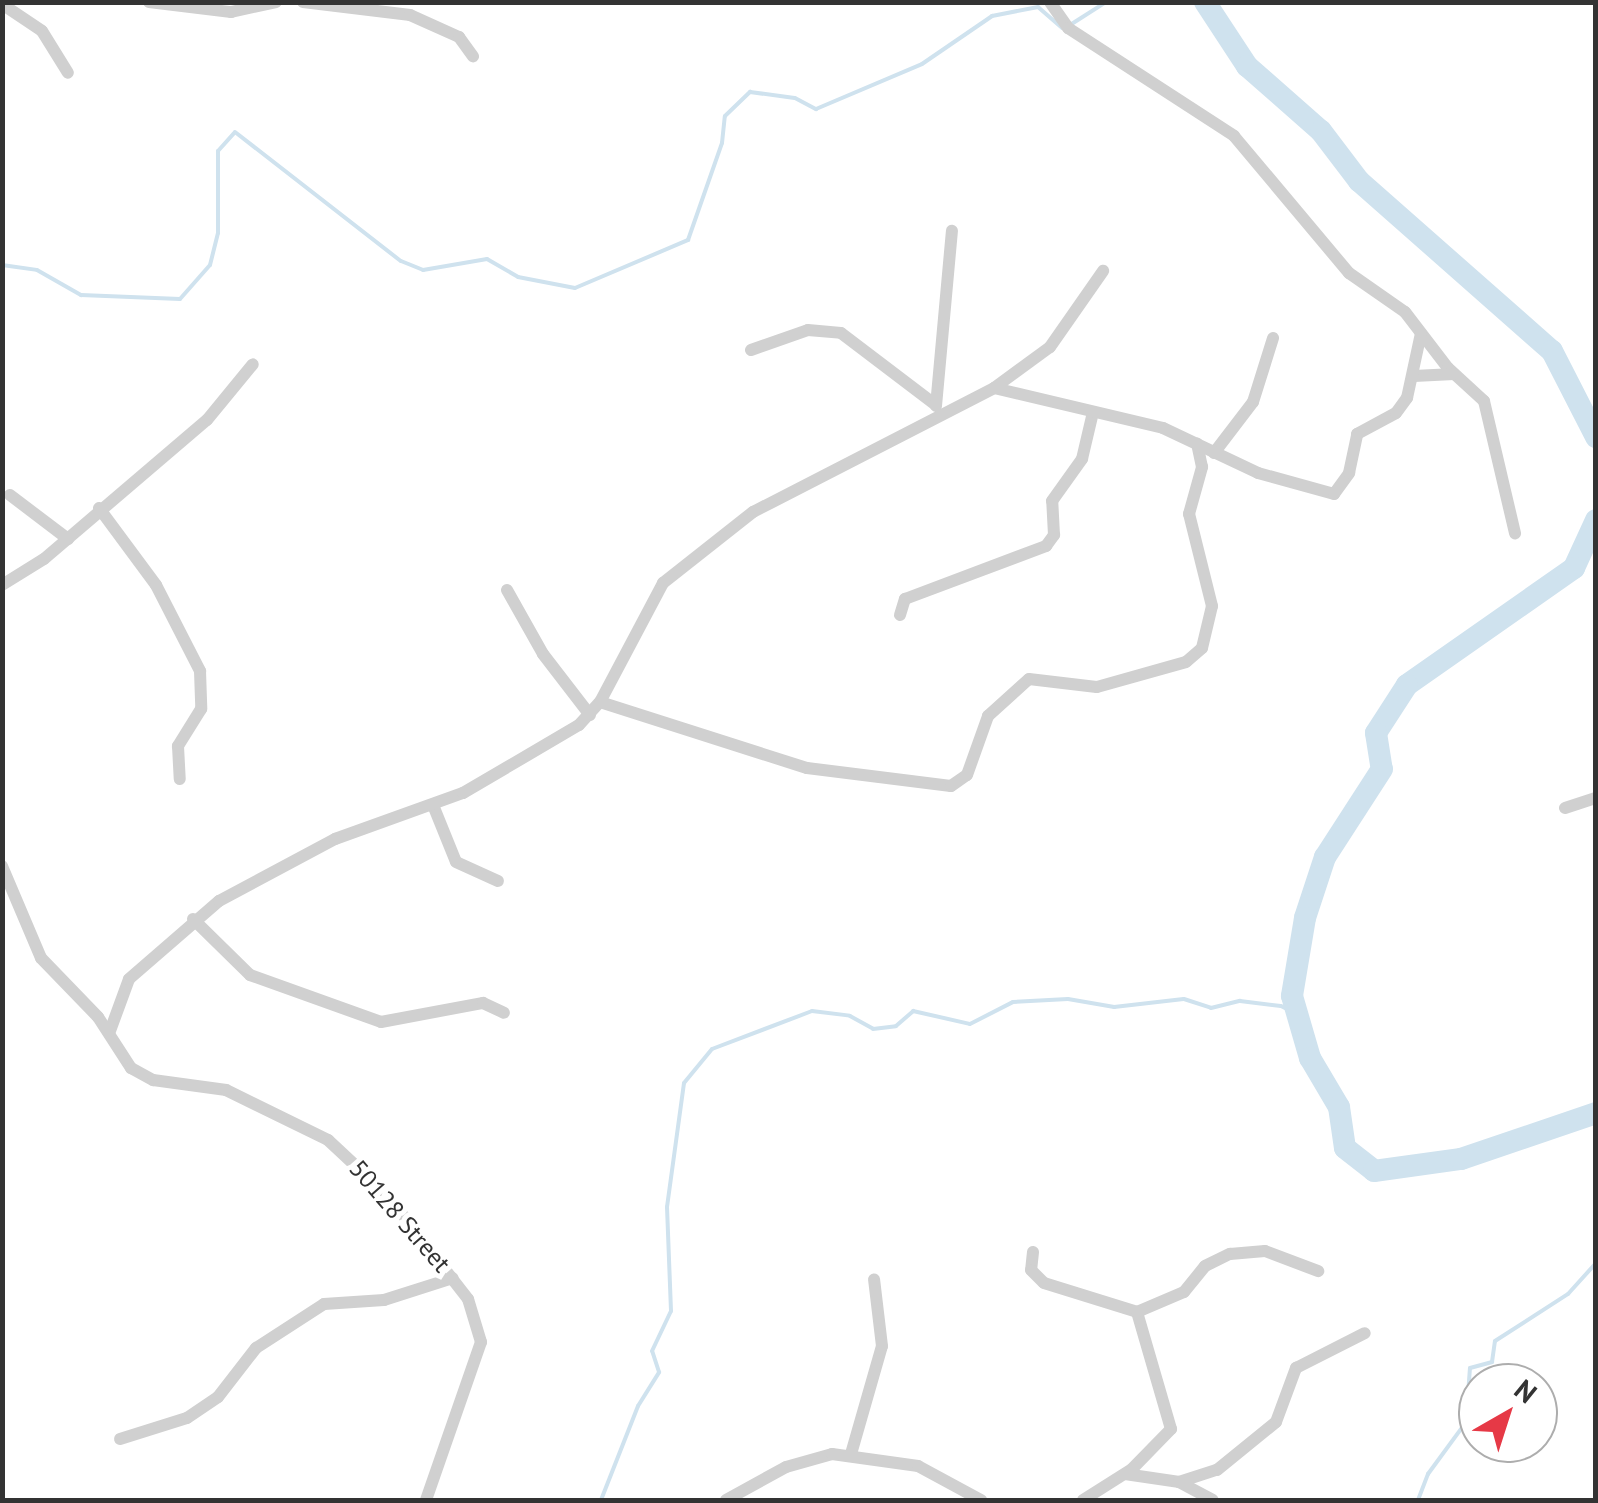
<!DOCTYPE html>
<style>
body{margin:0}
#map{position:relative;width:1598px;height:1503px;overflow:hidden;background:#fff;font-family:"PT Sans",sans-serif}
div>[style]{position:absolute}
.stream>*{height:4px;margin:-2px;padding:0 2px;transform-origin:2px;border-radius:2px;background:#cfe2ee}
.river>*{height:22px;margin:-11px;padding:0 11px;transform-origin:11px;border-radius:11px;background:#cfe2ee}
.minor>*{height:12px;margin:-6px;padding:0 6px;transform-origin:6px;border-radius:6px;background:#d0d0d0}
span{translate:-50% -50%;white-space:nowrap;text-align:center;line-height:1.15;-webkit-text-stroke:10px #fff;paint-order:stroke}
.street-label{font-size:25px;color:#333}
.frame{position:absolute;inset:0;border:5px solid #333;pointer-events:none}
.north{position:absolute;left:1458px;top:1363px;width:100px;height:100px;box-sizing:border-box;background:#fff;border:2px solid #adadad;border-radius:50%;rotate:39deg;font-size:28px;font-weight:700;line-height:40px;text-align:center;color:#333}
.north::after{content:'';display:block;margin:auto;width:35px;height:45px;background:#e63946;clip-path:polygon(50% 0,100% 100%,50% 72%,0 100%)}
</style>
<div id="map">
<div class="stream">
<i style="left:1070px;top:25px;width:43px;rotate:-32.6deg"></i>
<i style="left:2px;top:265px;width:35px;rotate:8deg"></i>
<i style="left:37px;top:270px;width:51px;rotate:29.6deg"></i>
<i style="left:81px;top:295px;width:99px;rotate:2.3deg"></i>
<i style="left:180px;top:299px;width:45px;rotate:-48.6deg"></i>
<i style="left:210px;top:265px;width:33px;rotate:-76deg"></i>
<i style="left:218px;top:233px;width:82px;rotate:-90deg"></i>
<i style="left:218px;top:151px;width:25px;rotate:-48deg"></i>
<i style="left:235px;top:132px;width:210px;rotate:37.9deg"></i>
<i style="left:401px;top:261px;width:24px;rotate:22deg"></i>
<i style="left:423px;top:270px;width:65px;rotate:-9.8deg"></i>
<i style="left:487px;top:259px;width:36px;rotate:30deg"></i>
<i style="left:518px;top:277px;width:58px;rotate:10.9deg"></i>
<i style="left:575px;top:288px;width:123px;rotate:-23deg"></i>
<i style="left:688px;top:240px;width:103px;rotate:-70.7deg"></i>
<i style="left:722px;top:143px;width:27px;rotate:-84deg"></i>
<i style="left:725px;top:116px;width:35px;rotate:-44deg"></i>
<i style="left:750px;top:92px;width:45px;rotate:7.6deg"></i>
<i style="left:795px;top:98px;width:24px;rotate:28deg"></i>
<i style="left:816px;top:109px;width:115px;rotate:-23deg"></i>
<i style="left:922px;top:64px;width:85px;rotate:-34.4deg"></i>
<i style="left:992px;top:16px;width:47px;rotate:-11.1deg"></i>
<i style="left:1038px;top:7px;width:32px;rotate:41deg"></i>
<i style="left:601px;top:1500px;width:101px;rotate:-68.5deg"></i>
<i style="left:638px;top:1406px;width:40px;rotate:-58deg"></i>
<i style="left:659px;top:1372px;width:22px;rotate:-108deg"></i>
<i style="left:652px;top:1351px;width:44px;rotate:-64.6deg"></i>
<i style="left:671px;top:1311px;width:104px;rotate:-92.2deg"></i>
<i style="left:667px;top:1207px;width:125px;rotate:-82.2deg"></i>
<i style="left:684px;top:1083px;width:44px;rotate:-50.5deg"></i>
<i style="left:712px;top:1049px;width:107px;rotate:-20.8deg"></i>
<i style="left:812px;top:1011px;width:38px;rotate:7deg"></i>
<i style="left:850px;top:1016px;width:26px;rotate:29deg"></i>
<i style="left:873px;top:1029px;width:23px;rotate:-7deg"></i>
<i style="left:896px;top:1026px;width:23px;rotate:-41deg"></i>
<i style="left:913px;top:1011px;width:58px;rotate:12.8deg"></i>
<i style="left:970px;top:1024px;width:48px;rotate:-27.1deg"></i>
<i style="left:1013px;top:1002px;width:55px;rotate:-3.1deg"></i>
<i style="left:1068px;top:999px;width:47px;rotate:9.9deg"></i>
<i style="left:1114px;top:1007px;width:70px;rotate:-6.5deg"></i>
<i style="left:1184px;top:999px;width:28px;rotate:18deg"></i>
<i style="left:1211px;top:1008px;width:30px;rotate:-14deg"></i>
<i style="left:1240px;top:1001px;width:41px;rotate:7deg"></i>
<i style="left:1281px;top:1006px;width:20px;rotate:27deg"></i>
<i style="left:1418px;top:1500px;width:28px;rotate:-69deg"></i>
<i style="left:1428px;top:1474px;width:64px;rotate:-53.8deg"></i>
<i style="left:1466px;top:1422px;width:54px;rotate:-85.8deg"></i>
<i style="left:1470px;top:1368px;width:23px;rotate:-15deg"></i>
<i style="left:1492px;top:1362px;width:21px;rotate:-82deg"></i>
<i style="left:1495px;top:1341px;width:87px;rotate:-32.8deg"></i>
<i style="left:1568px;top:1294px;width:42px;rotate:-47.9deg"></i>
</div>
<div class="river">
<i style="left:1205px;top:2px;width:77px;rotate:56.7deg"></i>
<i style="left:1247px;top:66px;width:98px;rotate:41.3deg"></i>
<i style="left:1321px;top:131px;width:63px;rotate:52.8deg"></i>
<i style="left:1359px;top:181px;width:257px;rotate:41.4deg"></i>
<i style="left:1552px;top:351px;width:97px;rotate:62.9deg"></i>
<i style="left:1596px;top:520px;width:53px;rotate:114.6deg"></i>
<i style="left:1574px;top:568px;width:204px;rotate:145deg"></i>
<i style="left:1407px;top:685px;width:57px;rotate:122.9deg"></i>
<i style="left:1376px;top:733px;width:36px;rotate:81deg"></i>
<i style="left:1382px;top:769px;width:105px;rotate:122.9deg"></i>
<i style="left:1325px;top:857px;width:64px;rotate:108.2deg"></i>
<i style="left:1305px;top:918px;width:79px;rotate:99.5deg"></i>
<i style="left:1292px;top:996px;width:65px;rotate:73.8deg"></i>
<i style="left:1310px;top:1058px;width:57px;rotate:59.4deg"></i>
<i style="left:1339px;top:1107px;width:41px;rotate:81.7deg"></i>
<i style="left:1345px;top:1148px;width:37px;rotate:38deg"></i>
<i style="left:1374px;top:1171px;width:88px;rotate:-7.9deg"></i>
<i style="left:1461px;top:1159px;width:143px;rotate:-18.8deg"></i>
</div>
<div class="minor">
<i style="left:149px;top:2px;width:83px;rotate:7deg"></i>
<i style="left:231px;top:12px;width:46px;rotate:-12.5deg"></i>
<i style="left:303px;top:2px;width:108px;rotate:6.9deg"></i>
<i style="left:410px;top:15px;width:54px;rotate:24.2deg"></i>
<i style="left:459px;top:37px;width:24px;rotate:54deg"></i>
<i style="left:1050px;top:2px;width:32px;rotate:55deg"></i>
<i style="left:1068px;top:28px;width:198px;rotate:33deg"></i>
<i style="left:1234px;top:136px;width:179px;rotate:50deg"></i>
<i style="left:1349px;top:273px;width:68px;rotate:34.9deg"></i>
<i style="left:1405px;top:312px;width:71px;rotate:52.5deg"></i>
<i style="left:1448px;top:368px;width:49px;rotate:42.5deg"></i>
<i style="left:1484px;top:401px;width:136px;rotate:76.8deg"></i>
<i style="left:2px;top:4px;width:48px;rotate:34deg"></i>
<i style="left:42px;top:31px;width:49px;rotate:58.2deg"></i>
<i style="left:751px;top:350px;width:60px;rotate:-19.3deg"></i>
<i style="left:808px;top:330px;width:33px;rotate:5deg"></i>
<i style="left:841px;top:333px;width:119px;rotate:37.2deg"></i>
<i style="left:1414px;top:376px;width:40px;rotate:-2.9deg"></i>
<i style="left:994px;top:388px;width:69px;rotate:-36.2deg"></i>
<i style="left:1050px;top:347px;width:93px;rotate:-55.1deg"></i>
<i style="left:936px;top:406px;width:176px;rotate:-84.8deg"></i>
<i style="left:1214px;top:453px;width:64px;rotate:-52.6deg"></i>
<i style="left:1253px;top:402px;width:67px;rotate:-72.6deg"></i>
<i style="left:10px;top:495px;width:73px;rotate:37.2deg"></i>
<i style="left:99px;top:508px;width:96px;rotate:53.5deg"></i>
<i style="left:156px;top:585px;width:97px;rotate:62.9deg"></i>
<i style="left:200px;top:671px;width:38px;rotate:88deg"></i>
<i style="left:201px;top:709px;width:44px;rotate:121.9deg"></i>
<i style="left:178px;top:746px;width:33px;rotate:87deg"></i>
<i style="left:2px;top:585px;width:49px;rotate:-31.8deg"></i>
<i style="left:44px;top:559px;width:214px;rotate:-40.5deg"></i>
<i style="left:207px;top:420px;width:72px;rotate:-50.6deg"></i>
<i style="left:507px;top:590px;width:73px;rotate:60.6deg"></i>
<i style="left:543px;top:654px;width:77px;rotate:52.4deg"></i>
<i style="left:900px;top:615px;width:17px;rotate:-73deg"></i>
<i style="left:905px;top:599px;width:151px;rotate:-20.6deg"></i>
<i style="left:1046px;top:546px;width:14px;rotate:-54deg"></i>
<i style="left:1054px;top:535px;width:34px;rotate:-93deg"></i>
<i style="left:1052px;top:501px;width:52px;rotate:-54.5deg"></i>
<i style="left:1082px;top:459px;width:48px;rotate:-76.8deg"></i>
<i style="left:600px;top:702px;width:217px;rotate:17.7deg"></i>
<i style="left:807px;top:768px;width:145px;rotate:7.1deg"></i>
<i style="left:951px;top:786px;width:19px;rotate:-35deg"></i>
<i style="left:967px;top:775px;width:63px;rotate:-70.4deg"></i>
<i style="left:988px;top:716px;width:55px;rotate:-42.1deg"></i>
<i style="left:1029px;top:679px;width:68px;rotate:6.7deg"></i>
<i style="left:1097px;top:687px;width:92px;rotate:-15.7deg"></i>
<i style="left:1186px;top:662px;width:21px;rotate:-41deg"></i>
<i style="left:1202px;top:648px;width:43px;rotate:-76.6deg"></i>
<i style="left:1212px;top:606px;width:95px;rotate:-104deg"></i>
<i style="left:1189px;top:514px;width:49px;rotate:-74.5deg"></i>
<i style="left:1202px;top:467px;width:24px;rotate:-102deg"></i>
<i style="left:433px;top:805px;width:61px;rotate:68deg"></i>
<i style="left:456px;top:862px;width:46px;rotate:24.3deg"></i>
<i style="left:1565px;top:808px;width:33px;rotate:-18deg"></i>
<i style="left:2px;top:866px;width:100px;rotate:67deg"></i>
<i style="left:41px;top:958px;width:82px;rotate:46deg"></i>
<i style="left:98px;top:1017px;width:61px;rotate:57.1deg"></i>
<i style="left:131px;top:1068px;width:25px;rotate:29deg"></i>
<i style="left:153px;top:1080px;width:74px;rotate:7.8deg"></i>
<i style="left:226px;top:1090px;width:114px;rotate:26.1deg"></i>
<i style="left:328px;top:1140px;width:81px;rotate:43deg"></i>
<i style="left:387px;top:1195px;width:132px;rotate:52.1deg"></i>
<i style="left:468px;top:1299px;width:45px;rotate:73.2deg"></i>
<i style="left:481px;top:1342px;width:167px;rotate:109.2deg"></i>
<i style="left:193px;top:919px;width:80px;rotate:44.5deg"></i>
<i style="left:250px;top:975px;width:139px;rotate:19.7deg"></i>
<i style="left:381px;top:1022px;width:104px;rotate:-10.6deg"></i>
<i style="left:483px;top:1003px;width:23px;rotate:25deg"></i>
<i style="left:110px;top:1031px;width:55px;rotate:-69.9deg"></i>
<i style="left:129px;top:979px;width:119px;rotate:-40.9deg"></i>
<i style="left:219px;top:901px;width:132px;rotate:-28.1deg"></i>
<i style="left:335px;top:839px;width:136px;rotate:-19.8deg"></i>
<i style="left:463px;top:793px;width:134px;rotate:-30.4deg"></i>
<i style="left:579px;top:725px;width:31px;rotate:-48deg"></i>
<i style="left:600px;top:702px;width:135px;rotate:-62.1deg"></i>
<i style="left:663px;top:583px;width:115px;rotate:-38.3deg"></i>
<i style="left:753px;top:512px;width:271px;rotate:-27.2deg"></i>
<i style="left:994px;top:388px;width:174px;rotate:13.3deg"></i>
<i style="left:1163px;top:428px;width:105px;rotate:25.3deg"></i>
<i style="left:1258px;top:473px;width:79px;rotate:15.4deg"></i>
<i style="left:1334px;top:494px;width:26px;rotate:-54deg"></i>
<i style="left:1349px;top:473px;width:40px;rotate:-78deg"></i>
<i style="left:1357px;top:434px;width:44px;rotate:-28.3deg"></i>
<i style="left:1396px;top:413px;width:19px;rotate:-54deg"></i>
<i style="left:1407px;top:398px;width:66px;rotate:-77.8deg"></i>
<i style="left:1033px;top:1252px;width:18px;rotate:96deg"></i>
<i style="left:1031px;top:1270px;width:18px;rotate:45deg"></i>
<i style="left:1044px;top:1283px;width:97px;rotate:17.3deg"></i>
<i style="left:120px;top:1439px;width:70px;rotate:-17.4deg"></i>
<i style="left:187px;top:1418px;width:37px;rotate:-34deg"></i>
<i style="left:218px;top:1397px;width:62px;rotate:-52.2deg"></i>
<i style="left:256px;top:1348px;width:81px;rotate:-32.9deg"></i>
<i style="left:324px;top:1304px;width:60px;rotate:-3.8deg"></i>
<i style="left:384px;top:1300px;width:72px;rotate:-17.7deg"></i>
<i style="left:851px;top:1454px;width:112px;rotate:-74deg"></i>
<i style="left:882px;top:1346px;width:67px;rotate:-96.8deg"></i>
<i style="left:1125px;top:1474px;width:55px;rotate:8.4deg"></i>
<i style="left:1179px;top:1482px;width:40px;rotate:-18deg"></i>
<i style="left:1217px;top:1470px;width:76px;rotate:-39.1deg"></i>
<i style="left:1276px;top:1422px;width:58px;rotate:-69.7deg"></i>
<i style="left:1296px;top:1368px;width:77px;rotate:-26.9deg"></i>
<i style="left:1179px;top:1482px;width:38px;rotate:28deg"></i>
<i style="left:726px;top:1500px;width:68px;rotate:-28.8deg"></i>
<i style="left:786px;top:1467px;width:48px;rotate:-15.8deg"></i>
<i style="left:832px;top:1454px;width:87px;rotate:7.9deg"></i>
<i style="left:918px;top:1466px;width:72px;rotate:28.4deg"></i>
<i style="left:1083px;top:1500px;width:58px;rotate:-32.3deg"></i>
<i style="left:1132px;top:1469px;width:56px;rotate:-45.7deg"></i>
<i style="left:1171px;top:1429px;width:122px;rotate:-106.2deg"></i>
<i style="left:1137px;top:1312px;width:51px;rotate:-23.1deg"></i>
<i style="left:1184px;top:1292px;width:33px;rotate:-51deg"></i>
<i style="left:1205px;top:1266px;width:28px;rotate:-26deg"></i>
<i style="left:1230px;top:1254px;width:35px;rotate:-5deg"></i>
<i style="left:1265px;top:1251px;width:57px;rotate:20.7deg"></i>
</div>
<div class="street-label">
<span style="left:400px;top:1216px;rotate:49deg">50128 Street</span>
</div>
<div class="frame"></div>
<div class="north">N</div>
</div>
